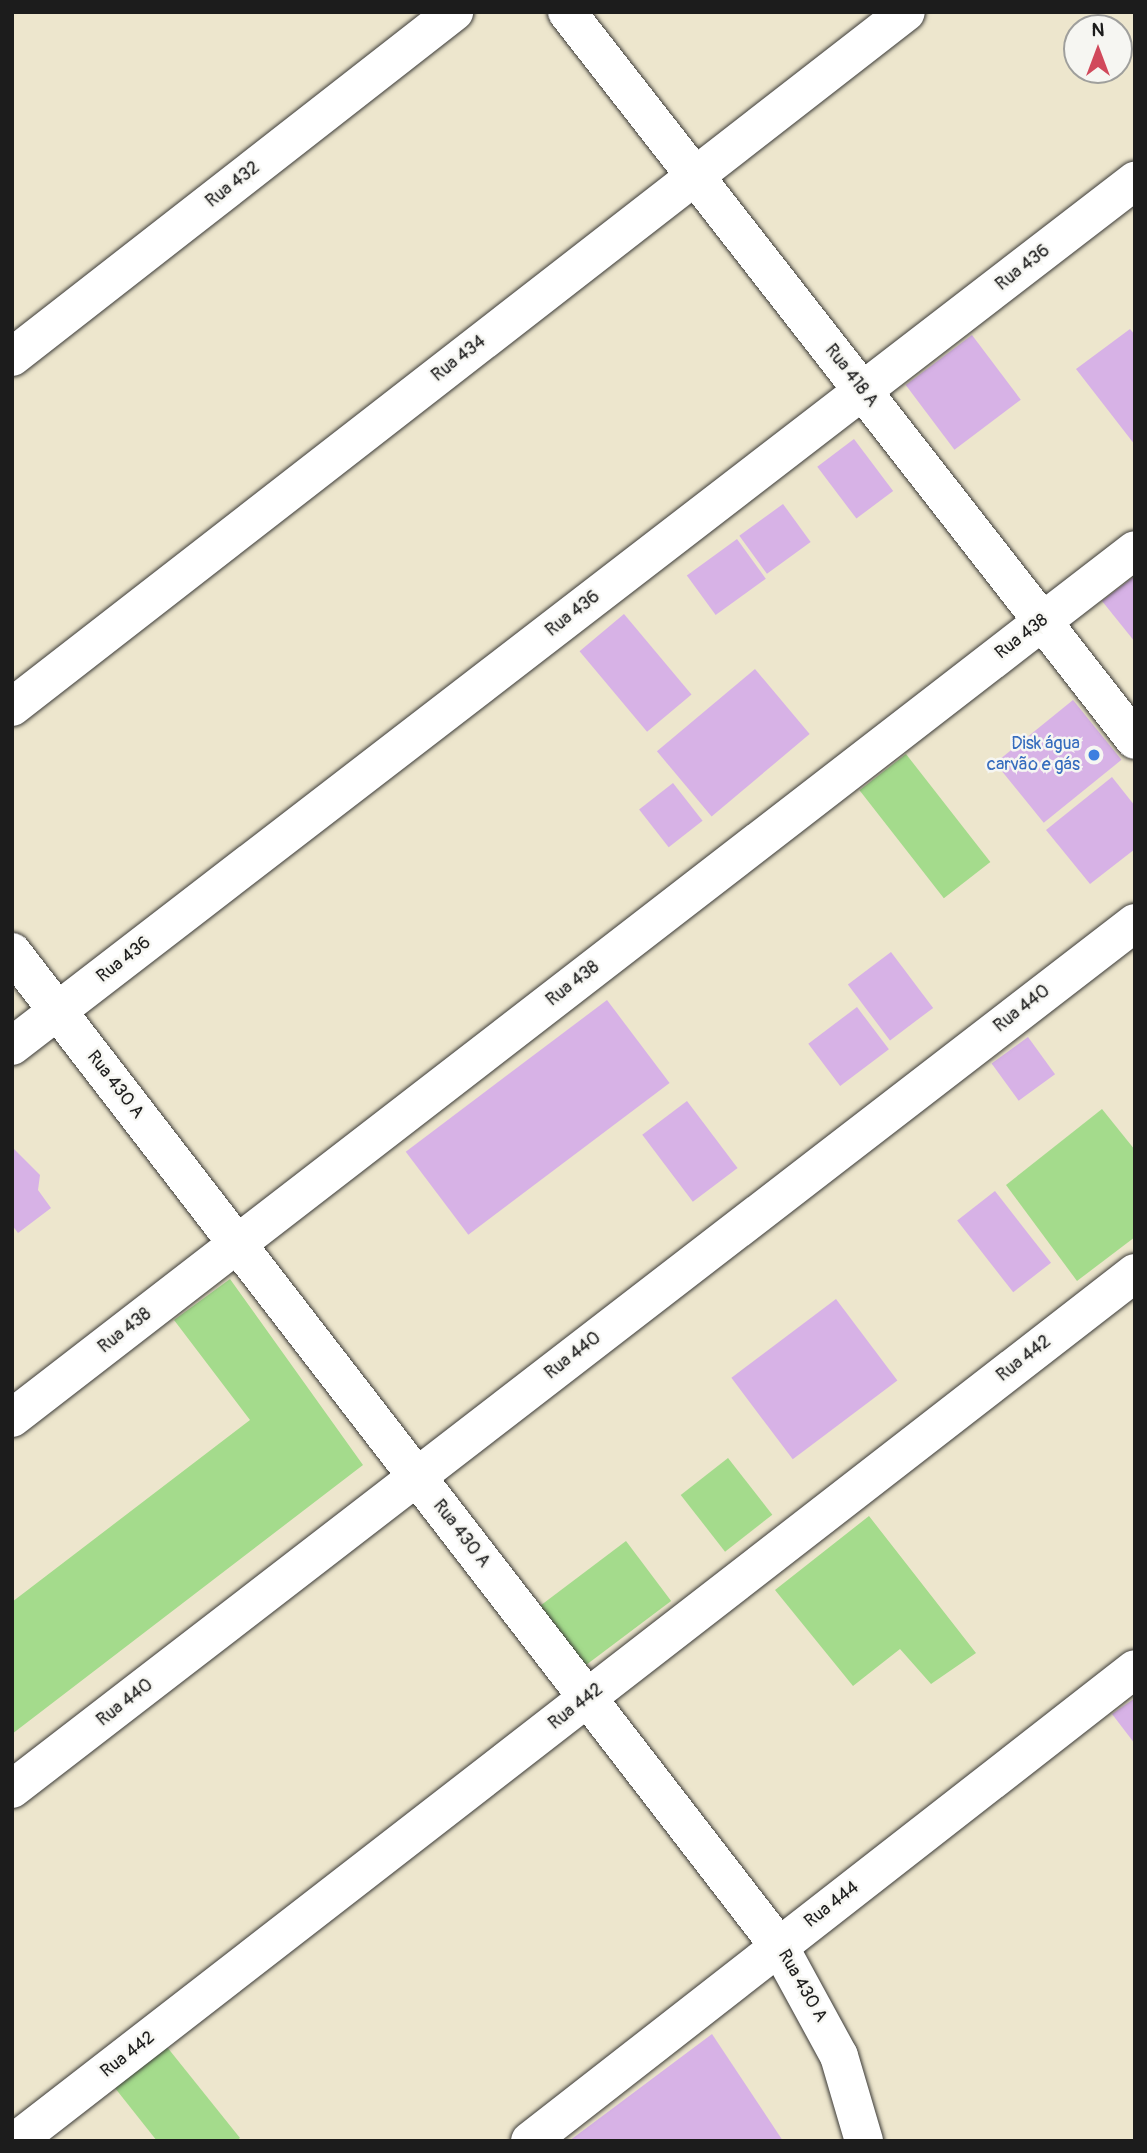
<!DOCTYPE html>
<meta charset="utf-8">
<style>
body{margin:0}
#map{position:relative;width:1147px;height:2153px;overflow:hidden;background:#ede6cd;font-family:Pangolin,sans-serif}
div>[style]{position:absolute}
.green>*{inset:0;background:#a4db8c;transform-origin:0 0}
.building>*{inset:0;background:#d7b2e6;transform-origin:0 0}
.roads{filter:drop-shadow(0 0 2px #3b3a37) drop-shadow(0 0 2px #3b3a37)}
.street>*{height:38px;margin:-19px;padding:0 19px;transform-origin:19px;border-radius:19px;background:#fff}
.secondary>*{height:38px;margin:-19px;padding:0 19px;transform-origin:19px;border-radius:19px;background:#fff}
.dots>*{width:19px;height:19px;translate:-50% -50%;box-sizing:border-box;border:4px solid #f6f6f2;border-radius:50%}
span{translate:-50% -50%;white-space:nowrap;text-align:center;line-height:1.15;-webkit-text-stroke:5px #f6f6f2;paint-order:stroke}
.street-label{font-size:18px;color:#1c1c1c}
.shop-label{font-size:18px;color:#366cbe}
.right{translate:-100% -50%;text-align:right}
.frame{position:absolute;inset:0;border:14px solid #1c1c1c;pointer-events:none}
.north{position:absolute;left:1063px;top:14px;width:70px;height:70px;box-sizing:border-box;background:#f6f6f2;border:2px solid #9f9f9c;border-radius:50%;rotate:0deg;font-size:19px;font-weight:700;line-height:28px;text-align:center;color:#1c1c1c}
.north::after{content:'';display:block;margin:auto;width:24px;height:32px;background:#d1495b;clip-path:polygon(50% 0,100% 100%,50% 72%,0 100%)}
</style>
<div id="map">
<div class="green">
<i style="left:906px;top:754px;width:137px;height:59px;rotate:52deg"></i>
<i style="clip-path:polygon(1102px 1109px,1135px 1150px,1135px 1237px,1077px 1281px,1006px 1185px)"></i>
<i style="clip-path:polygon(230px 1279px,363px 1465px,12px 1734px,12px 1602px,250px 1420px,174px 1320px)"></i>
<i style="left:728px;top:1458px;width:72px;height:60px;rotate:52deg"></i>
<i style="clip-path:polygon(869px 1516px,976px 1653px,931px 1684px,900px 1649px,853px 1686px,775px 1590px)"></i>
<i style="left:626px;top:1541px;width:75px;height:107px;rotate:53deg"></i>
<i style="clip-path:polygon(167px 2047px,240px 2138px,236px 2141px,157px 2141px,115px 2088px)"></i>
</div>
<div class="building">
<i style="clip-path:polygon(1130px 329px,1135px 335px,1135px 445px,1076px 369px)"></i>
<i style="left:972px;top:335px;width:81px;height:83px;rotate:53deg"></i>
<i style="left:854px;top:439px;width:65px;height:46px;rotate:53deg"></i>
<i style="left:783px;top:504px;width:47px;height:54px;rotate:54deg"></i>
<i style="left:737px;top:539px;width:49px;height:62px;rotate:54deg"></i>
<i style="clip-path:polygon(1135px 576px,1135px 642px,1102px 601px)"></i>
<i style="left:624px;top:614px;width:105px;height:58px;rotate:50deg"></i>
<i style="left:755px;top:669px;width:85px;height:128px;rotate:50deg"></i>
<i style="left:1073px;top:700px;width:77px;height:100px;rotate:51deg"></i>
<i style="clip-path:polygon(1112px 777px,1135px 806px,1135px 849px,1090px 884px,1046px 830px)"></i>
<i style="left:673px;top:783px;width:48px;height:43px;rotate:52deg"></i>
<i style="left:891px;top:952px;width:70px;height:54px;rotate:53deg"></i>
<i style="left:607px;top:1000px;width:104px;height:252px;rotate:53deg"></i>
<i style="left:857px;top:1007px;width:53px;height:61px;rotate:53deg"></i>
<i style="left:1028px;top:1037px;width:46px;height:45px;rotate:54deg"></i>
<i style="left:687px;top:1101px;width:84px;height:56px;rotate:53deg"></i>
<i style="clip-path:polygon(12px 1147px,40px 1175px,38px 1190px,51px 1208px,18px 1233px,12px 1225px)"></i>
<i style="left:995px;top:1191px;width:91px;height:48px;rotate:52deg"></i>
<i style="left:836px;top:1299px;width:102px;height:131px;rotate:53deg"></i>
<i style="clip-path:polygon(1135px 1698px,1135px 1744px,1112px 1714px)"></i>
<i style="clip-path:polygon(712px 2034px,783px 2141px,569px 2141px)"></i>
</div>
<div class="roads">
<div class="street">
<i style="left:567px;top:12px;width:923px;rotate:52.04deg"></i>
<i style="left:12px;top:357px;width:561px;rotate:-37.97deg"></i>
<i style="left:12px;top:707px;width:1132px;rotate:-37.86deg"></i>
<i style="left:12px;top:952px;width:1256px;rotate:52.35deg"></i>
<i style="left:779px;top:1946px;width:125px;rotate:61.4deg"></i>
<i style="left:839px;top:2056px;width:89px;rotate:73.6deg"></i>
<i style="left:12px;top:1046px;width:1418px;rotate:-37.61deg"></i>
<i style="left:12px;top:1418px;width:1419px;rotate:-37.7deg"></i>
<i style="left:16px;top:2141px;width:1416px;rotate:-37.8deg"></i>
<i style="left:530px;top:2141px;width:767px;rotate:-37.96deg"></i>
</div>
<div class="secondary">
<i style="left:12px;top:1789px;width:1418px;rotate:-37.64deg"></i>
</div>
</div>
<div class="dots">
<i style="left:1094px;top:755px;background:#3f7fe0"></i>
</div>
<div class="street-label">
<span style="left:233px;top:185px;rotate:-38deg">Rua 432</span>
<span style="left:1023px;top:268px;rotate:-38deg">Rua 436</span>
<span style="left:459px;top:359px;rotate:-38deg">Rua 434</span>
<span style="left:851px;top:376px;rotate:52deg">Rua 418 A</span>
<span style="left:573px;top:614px;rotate:-38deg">Rua 436</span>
<span style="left:1022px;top:637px;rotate:-38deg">Rua 438</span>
<span style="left:124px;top:960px;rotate:-38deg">Rua 436</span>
<span style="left:573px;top:984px;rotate:-38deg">Rua 438</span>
<span style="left:1022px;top:1009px;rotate:-38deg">Rua 440</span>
<span style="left:115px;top:1085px;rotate:52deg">Rua 430 A</span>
<span style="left:125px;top:1331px;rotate:-38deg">Rua 438</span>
<span style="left:573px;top:1356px;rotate:-38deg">Rua 440</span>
<span style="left:1024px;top:1359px;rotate:-38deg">Rua 442</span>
<span style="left:461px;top:1534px;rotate:52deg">Rua 430 A</span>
<span style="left:125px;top:1703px;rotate:-38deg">Rua 440</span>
<span style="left:576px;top:1707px;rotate:-38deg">Rua 442</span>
<span style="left:832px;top:1905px;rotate:-38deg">Rua 444</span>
<span style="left:802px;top:1986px;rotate:60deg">Rua 430 A</span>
<span style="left:128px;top:2055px;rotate:-38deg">Rua 442</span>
</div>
<div class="shop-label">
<span class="right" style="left:1080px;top:755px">Disk água<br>carvão e gás</span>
</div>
<div class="frame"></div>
<div class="north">N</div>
</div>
